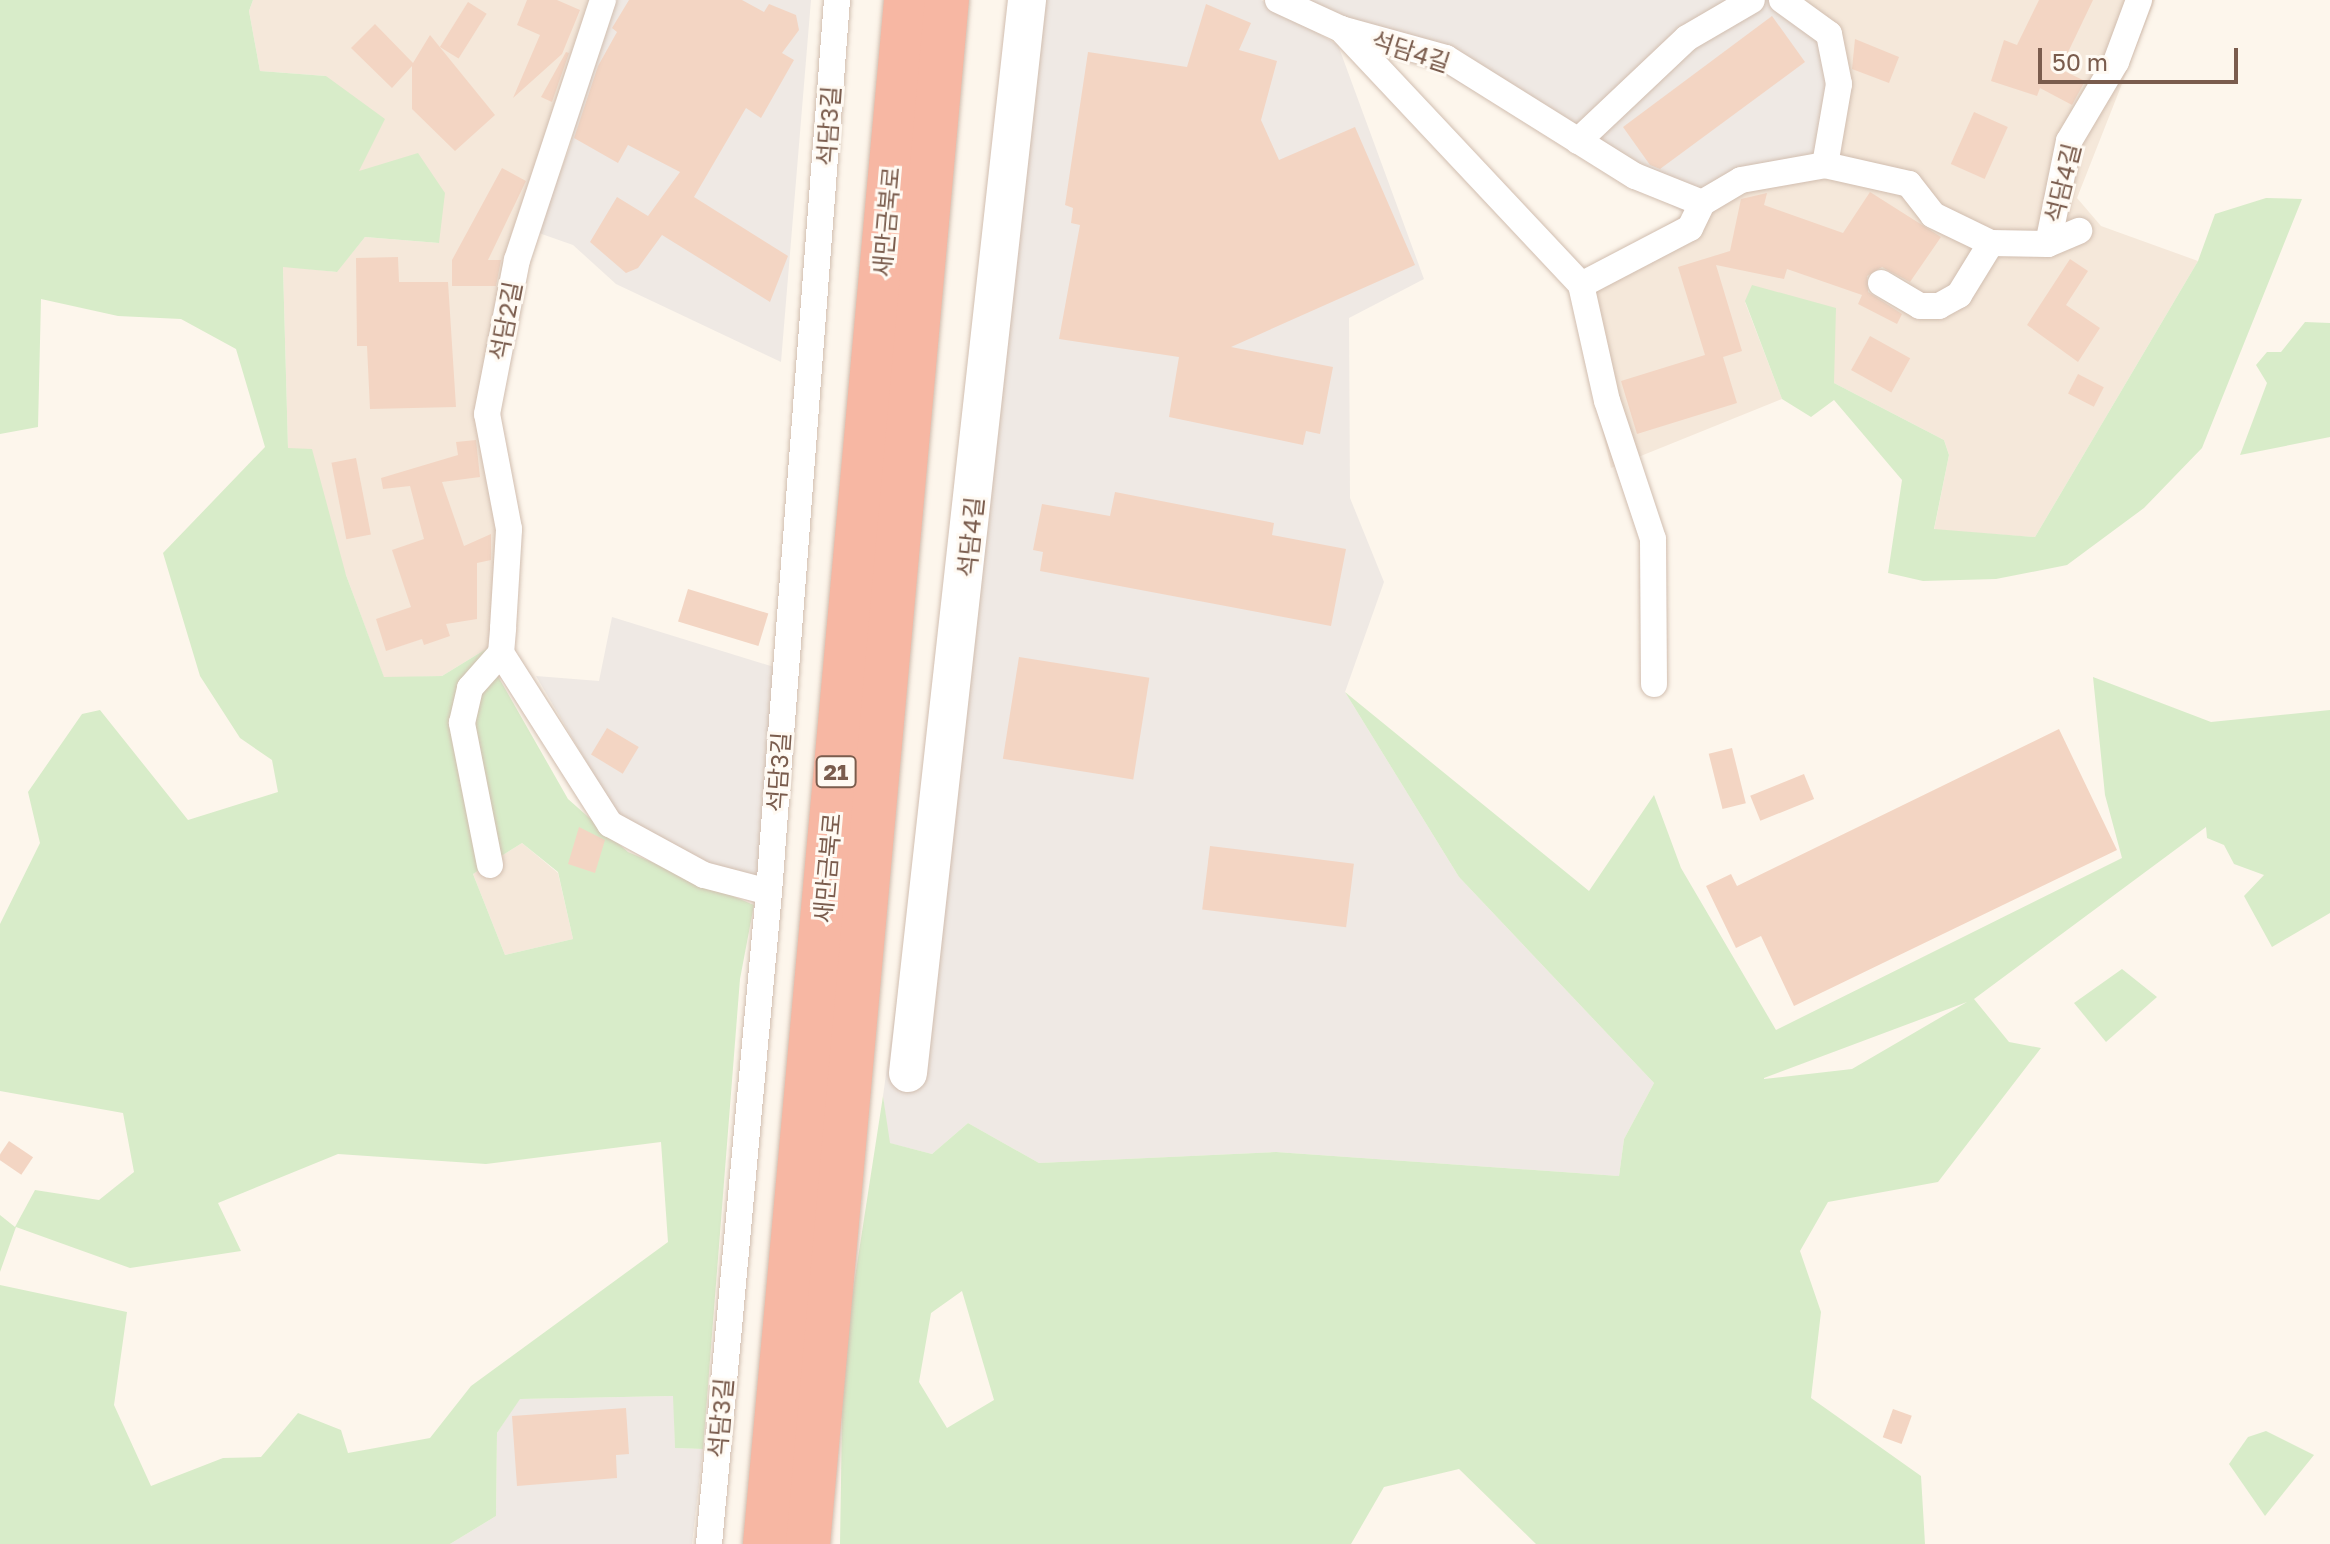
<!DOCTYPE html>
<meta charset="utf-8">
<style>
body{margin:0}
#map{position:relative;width:2330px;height:1544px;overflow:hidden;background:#fdf6ec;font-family:"Golos Text","Noto Sans KR",sans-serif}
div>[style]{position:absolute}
.residential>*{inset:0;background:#f5e8da}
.industrial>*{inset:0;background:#efe9e4}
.green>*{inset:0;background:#d8ecc9}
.building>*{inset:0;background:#f3d5c3;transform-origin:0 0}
.roads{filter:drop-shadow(0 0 2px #d1beb0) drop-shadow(0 0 2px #d1beb0)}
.street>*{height:26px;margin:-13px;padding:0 13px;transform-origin:13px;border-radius:13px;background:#fff}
.secondary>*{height:38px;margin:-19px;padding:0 19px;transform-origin:19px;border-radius:19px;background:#fff}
.highway>*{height:44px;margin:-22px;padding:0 22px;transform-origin:22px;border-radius:22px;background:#f7b7a3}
span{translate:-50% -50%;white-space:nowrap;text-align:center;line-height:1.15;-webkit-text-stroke:6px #fffaf3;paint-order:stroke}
.shield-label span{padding:2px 6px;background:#fffaf3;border:2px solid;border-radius:6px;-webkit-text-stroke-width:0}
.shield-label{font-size:22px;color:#7a5c4d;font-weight:700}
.street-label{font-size:24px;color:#7a5c4d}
.scale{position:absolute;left:2038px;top:48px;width:200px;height:36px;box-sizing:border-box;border:4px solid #7a5c4d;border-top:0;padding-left:10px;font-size:24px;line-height:28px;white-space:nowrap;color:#7a5c4d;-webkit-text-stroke:6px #fffaf3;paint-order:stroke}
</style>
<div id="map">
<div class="residential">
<i style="clip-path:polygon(253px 0,598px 0,478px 422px,500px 532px,491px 646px,442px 676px,384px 678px,346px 575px,288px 448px,283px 266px,336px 272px,365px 237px,439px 243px,358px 172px,326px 76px,260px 71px,249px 11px)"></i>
<i style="clip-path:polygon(1769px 0,2155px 0,2077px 198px,2101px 226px,2198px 261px,2035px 537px,1934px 530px,1949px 455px,1944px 440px,1834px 383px,1745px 302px,1782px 399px,1611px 468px,1570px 290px,1689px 210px)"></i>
<i style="clip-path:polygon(522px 843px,558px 873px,573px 939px,505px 955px,473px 874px)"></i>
</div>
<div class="industrial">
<i style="clip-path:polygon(605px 0,811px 0,781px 362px,616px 284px,573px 245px,536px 232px,570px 147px)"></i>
<i style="clip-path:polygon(1037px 0,1261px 0,1338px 45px,1424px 279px,1349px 318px,1350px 498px,1384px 582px,1345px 692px,1459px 877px,1654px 1083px,1624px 1139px,1619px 1176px,1276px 1152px,1039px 1163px,968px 1123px,932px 1154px,889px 1143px,883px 1096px)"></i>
<i style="clip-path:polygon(1285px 0,1769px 0,1820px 37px,1847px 82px,1825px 173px,1733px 192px,1684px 213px,1439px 71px)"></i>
<i style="clip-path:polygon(612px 617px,774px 667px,757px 875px,728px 873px,617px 814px,536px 676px,599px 681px)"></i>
<i style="clip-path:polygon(674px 1396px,675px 1448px,703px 1449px,692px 1544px,450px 1544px,496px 1516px,497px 1433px,519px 1399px)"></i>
</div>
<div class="green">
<i style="clip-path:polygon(evenodd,0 0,253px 0,249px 11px,260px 71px,326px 76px,385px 119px,359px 171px,418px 153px,445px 193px,439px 243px,365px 237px,337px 272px,283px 267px,288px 448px,312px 449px,346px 575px,384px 677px,442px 676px,491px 646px,499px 678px,568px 799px,628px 852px,754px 905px,740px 979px,703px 1449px,675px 1448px,673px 1396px,520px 1399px,497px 1433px,496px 1516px,450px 1544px,0 1544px,0 1285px,127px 1312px,114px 1405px,151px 1486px,223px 1458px,261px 1457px,298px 1413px,341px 1430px,348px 1453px,430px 1438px,471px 1386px,668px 1242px,661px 1142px,486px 1164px,338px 1154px,218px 1203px,241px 1251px,130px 1268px,16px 1227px,0 1272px,0 1215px,15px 1227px,35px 1190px,99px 1200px,134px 1172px,123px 1113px,0 1091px,0 924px,40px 843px,28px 792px,82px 714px,100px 710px,188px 820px,278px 792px,272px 760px,240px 738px,200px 676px,163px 553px,265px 447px,236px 349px,181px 319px,118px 316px,41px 299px,38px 427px,0 434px,0 0,522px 843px,558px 872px,573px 939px,505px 955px,473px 874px,522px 843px)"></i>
<i style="clip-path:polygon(2266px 198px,2302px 199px,2202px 448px,2144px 508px,2067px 565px,1996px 579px,1923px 581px,1888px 573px,1902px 480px,1834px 400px,1811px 417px,1782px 399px,1745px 301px,1752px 285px,1836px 308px,1834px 383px,1944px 440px,1949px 455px,1934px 529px,2035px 537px,2198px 261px,2215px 214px)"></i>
<i style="clip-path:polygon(2305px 322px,2330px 323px,2330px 437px,2240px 455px,2267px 383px,2256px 365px,2267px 352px,2281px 352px)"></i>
<i style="clip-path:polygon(evenodd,2093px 677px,2211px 722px,2330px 710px,2330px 913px,2272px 947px,2244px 896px,2264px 875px,2234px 864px,2224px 845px,2207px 838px,2206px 827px,1974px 999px,2009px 1042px,2041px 1048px,1938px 1182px,1828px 1202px,1800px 1251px,1821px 1312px,1811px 1398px,1921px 1476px,1925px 1544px,1536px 1544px,1459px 1469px,1384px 1487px,1351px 1544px,840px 1544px,843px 1355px,883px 1096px,890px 1143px,932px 1154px,968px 1123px,1039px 1163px,1276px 1152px,1619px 1176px,1624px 1139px,1654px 1083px,1459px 877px,1345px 692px,1589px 891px,1654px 795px,1681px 868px,1776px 1030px,2122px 858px,2105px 795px,2093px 677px,1967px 1002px,1852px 1069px,1764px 1079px,1764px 1078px,1967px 1002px,2093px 677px,962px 1291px,994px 1400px,947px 1428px,919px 1382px,931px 1313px,962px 1291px)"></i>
<i style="clip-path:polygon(2122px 969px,2157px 997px,2106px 1042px,2074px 1003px)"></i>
<i style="clip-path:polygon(2266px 1431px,2314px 1455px,2265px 1516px,2229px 1464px,2248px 1437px)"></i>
</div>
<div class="building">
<i style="clip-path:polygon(527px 0,557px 0,580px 10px,562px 54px,513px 98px,540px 35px,517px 25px)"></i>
<i style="clip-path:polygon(629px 0,742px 0,764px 12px,769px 4px,796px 15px,799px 30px,782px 53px,794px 60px,761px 118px,746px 108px,694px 197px,788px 256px,770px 302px,662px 235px,638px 268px,626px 273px,590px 242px,617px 197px,648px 216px,680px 172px,628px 145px,618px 163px,574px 138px,598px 66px,617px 32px,612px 28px)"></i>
<i style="clip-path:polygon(2039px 0,2093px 0,2060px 69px,2085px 81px,2072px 105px,2040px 88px,2037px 96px,1991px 81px,2004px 40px,2017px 45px)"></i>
<i style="left:468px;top:2px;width:22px;height:53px;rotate:32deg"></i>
<i style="clip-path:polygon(1206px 4px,1251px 23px,1239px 50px,1277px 61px,1261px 120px,1279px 160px,1355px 127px,1415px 265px,1231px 347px,1333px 367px,1320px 434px,1306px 431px,1303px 445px,1169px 417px,1179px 357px,1059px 339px,1080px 225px,1071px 223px,1073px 208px,1065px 205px,1088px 52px,1187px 67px)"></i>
<i style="clip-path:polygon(1772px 16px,1805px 62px,1660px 169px,1650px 165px,1623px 127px)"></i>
<i style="clip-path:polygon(375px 24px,413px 63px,430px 35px,495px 115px,455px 151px,412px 109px,412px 66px,392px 88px,351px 48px)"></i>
<i style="clip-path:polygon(1855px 39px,1899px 57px,1889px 83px,1852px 69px)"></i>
<i style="clip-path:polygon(566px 52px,569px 53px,552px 102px,541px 97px)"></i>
<i style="left:1974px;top:112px;width:37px;height:57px;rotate:24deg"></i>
<i style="clip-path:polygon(502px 168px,526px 181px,488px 260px,501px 260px,496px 286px,452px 286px,452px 260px)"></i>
<i style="clip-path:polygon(1870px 192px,1941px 237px,1910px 282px,1882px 267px,1867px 276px,1868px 292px,1902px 314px,1897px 324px,1858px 304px,1862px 295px,1787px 269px,1784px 279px,1716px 265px,1742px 351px,1723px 357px,1737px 403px,1637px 434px,1621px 381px,1705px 355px,1678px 267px,1730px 251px,1741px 199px,1767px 193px,1764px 205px,1843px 233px)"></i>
<i style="clip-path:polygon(398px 257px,399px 282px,448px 282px,456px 407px,370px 409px,367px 346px,357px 346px,356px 258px)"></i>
<i style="clip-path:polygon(2070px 259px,2088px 271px,2066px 305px,2100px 328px,2078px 362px,2027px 325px)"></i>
<i style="left:1870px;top:336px;width:46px;height:39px;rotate:29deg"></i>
<i style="left:2078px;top:374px;width:29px;height:22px;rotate:27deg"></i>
<i style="clip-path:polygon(476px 440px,480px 477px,442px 482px,464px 546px,491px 534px,491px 560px,477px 563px,477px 619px,446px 624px,450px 636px,424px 645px,422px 639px,386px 651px,376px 619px,411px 607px,392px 550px,424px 539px,410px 486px,383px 489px,381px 478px,458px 455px,456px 442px)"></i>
<i style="left:356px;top:458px;width:78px;height:25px;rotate:79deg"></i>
<i style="clip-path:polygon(1115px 492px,1274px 523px,1272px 535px,1346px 549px,1331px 626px,1040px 571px,1043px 552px,1033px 550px,1042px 504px,1110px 516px)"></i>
<i style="left:688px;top:589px;width:84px;height:34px;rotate:17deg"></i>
<i style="left:1019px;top:657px;width:132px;height:103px;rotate:9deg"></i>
<i style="left:607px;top:728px;width:37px;height:31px;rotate:31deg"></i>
<i style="clip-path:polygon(2059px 729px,2117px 850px,1794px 1006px,1761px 936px,1736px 948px,1706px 886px,1731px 874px,1737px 886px)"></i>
<i style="left:1732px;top:748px;width:57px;height:24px;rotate:76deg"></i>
<i style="left:1804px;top:774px;width:27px;height:58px;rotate:68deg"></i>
<i style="clip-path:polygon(579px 827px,605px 840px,595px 873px,568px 864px)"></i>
<i style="left:1210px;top:846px;width:145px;height:64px;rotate:7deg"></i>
<i style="left:9px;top:1141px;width:29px;height:21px;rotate:34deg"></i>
<i style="clip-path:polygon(626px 1408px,629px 1454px,616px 1455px,617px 1478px,517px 1486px,512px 1416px)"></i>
<i style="left:1893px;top:1409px;width:20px;height:30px;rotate:20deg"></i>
</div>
<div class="roads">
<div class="street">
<i style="left:1278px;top:0;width:69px;rotate:24.7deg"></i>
<i style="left:1341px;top:29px;width:109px;rotate:15.4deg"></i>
<i style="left:1446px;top:58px;width:223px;rotate:32deg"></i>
<i style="left:1635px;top:176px;width:72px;rotate:21.9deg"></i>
<i style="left:1702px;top:203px;width:45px;rotate:-30.5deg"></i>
<i style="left:1741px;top:180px;width:85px;rotate:-10.1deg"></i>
<i style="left:1825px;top:165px;width:86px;rotate:12.7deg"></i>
<i style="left:1909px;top:184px;width:39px;rotate:52deg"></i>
<i style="left:1933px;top:215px;width:64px;rotate:25.8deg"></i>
<i style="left:1991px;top:243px;width:57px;rotate:1deg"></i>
<i style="left:2048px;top:244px;width:34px;rotate:-23deg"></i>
<i style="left:1782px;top:0;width:58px;rotate:35.9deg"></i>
<i style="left:1829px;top:34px;width:51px;rotate:78.7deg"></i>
<i style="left:1839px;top:84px;width:82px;rotate:99.8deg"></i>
<i style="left:1341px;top:29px;width:351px;rotate:46.8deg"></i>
<i style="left:1578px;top:141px;width:150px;rotate:-43.4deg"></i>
<i style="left:1687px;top:38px;width:75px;rotate:-30.3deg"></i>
<i style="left:2048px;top:244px;width:105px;rotate:-78.5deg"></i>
<i style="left:2069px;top:141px;width:92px;rotate:-59.3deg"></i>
<i style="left:2116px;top:62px;width:66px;rotate:-69.6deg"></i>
<i style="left:1881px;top:283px;width:45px;rotate:30.5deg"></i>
<i style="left:1920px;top:306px;width:19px"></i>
<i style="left:1939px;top:306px;width:23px;rotate:-29deg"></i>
<i style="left:1959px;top:295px;width:61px;rotate:-58.4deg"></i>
<i style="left:501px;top:653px;width:203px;rotate:57.5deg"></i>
<i style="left:610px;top:824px;width:107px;rotate:28.5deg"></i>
<i style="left:704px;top:875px;width:67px;rotate:14.7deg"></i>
<i style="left:1654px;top:684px;width:145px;rotate:-90.4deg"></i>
<i style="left:1653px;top:539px;width:145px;rotate:-108.4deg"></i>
<i style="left:1607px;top:401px;width:119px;rotate:-102.6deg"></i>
<i style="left:1581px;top:285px;width:123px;rotate:-27.6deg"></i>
<i style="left:1690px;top:228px;width:28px;rotate:-64deg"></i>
<i style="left:490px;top:865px;width:145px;rotate:-101.2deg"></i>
<i style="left:462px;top:723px;width:36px;rotate:-77deg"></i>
<i style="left:470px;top:688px;width:47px;rotate:-48.5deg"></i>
<i style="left:501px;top:653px;width:25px;rotate:-85deg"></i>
<i style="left:503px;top:628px;width:99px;rotate:-86.5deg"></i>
<i style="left:509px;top:529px;width:117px;rotate:-100.8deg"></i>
<i style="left:487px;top:414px;width:157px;rotate:-79deg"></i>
<i style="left:517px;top:260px;width:274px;rotate:-71.7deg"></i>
<i style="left:709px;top:1544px;width:655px;rotate:-84.74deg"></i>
<i style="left:769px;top:892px;width:895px;rotate:-85.64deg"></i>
</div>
<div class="secondary">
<i style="left:908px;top:1073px;width:1080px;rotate:-83.67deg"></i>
</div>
<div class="highway">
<i style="left:765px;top:1544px;width:1550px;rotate:-84.78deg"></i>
<i style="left:808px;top:1544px;width:1550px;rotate:-84.86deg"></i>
</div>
</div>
<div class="shield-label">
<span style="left:836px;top:772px">21</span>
</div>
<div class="street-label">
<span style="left:1411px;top:51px;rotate:18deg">석담4길</span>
<span style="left:828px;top:126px;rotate:-86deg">석담3길</span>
<span style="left:2062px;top:183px;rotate:-76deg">석담4길</span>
<span style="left:886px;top:222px;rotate:-85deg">새만금북로</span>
<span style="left:505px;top:321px;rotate:-79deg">석담2길</span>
<span style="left:970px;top:537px;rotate:-84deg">석담4길</span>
<span style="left:778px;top:772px;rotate:-86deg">석담3길</span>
<span style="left:827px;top:868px;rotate:-85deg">새만금북로</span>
<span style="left:720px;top:1418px;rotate:-85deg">석담3길</span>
</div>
<div class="scale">50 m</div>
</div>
